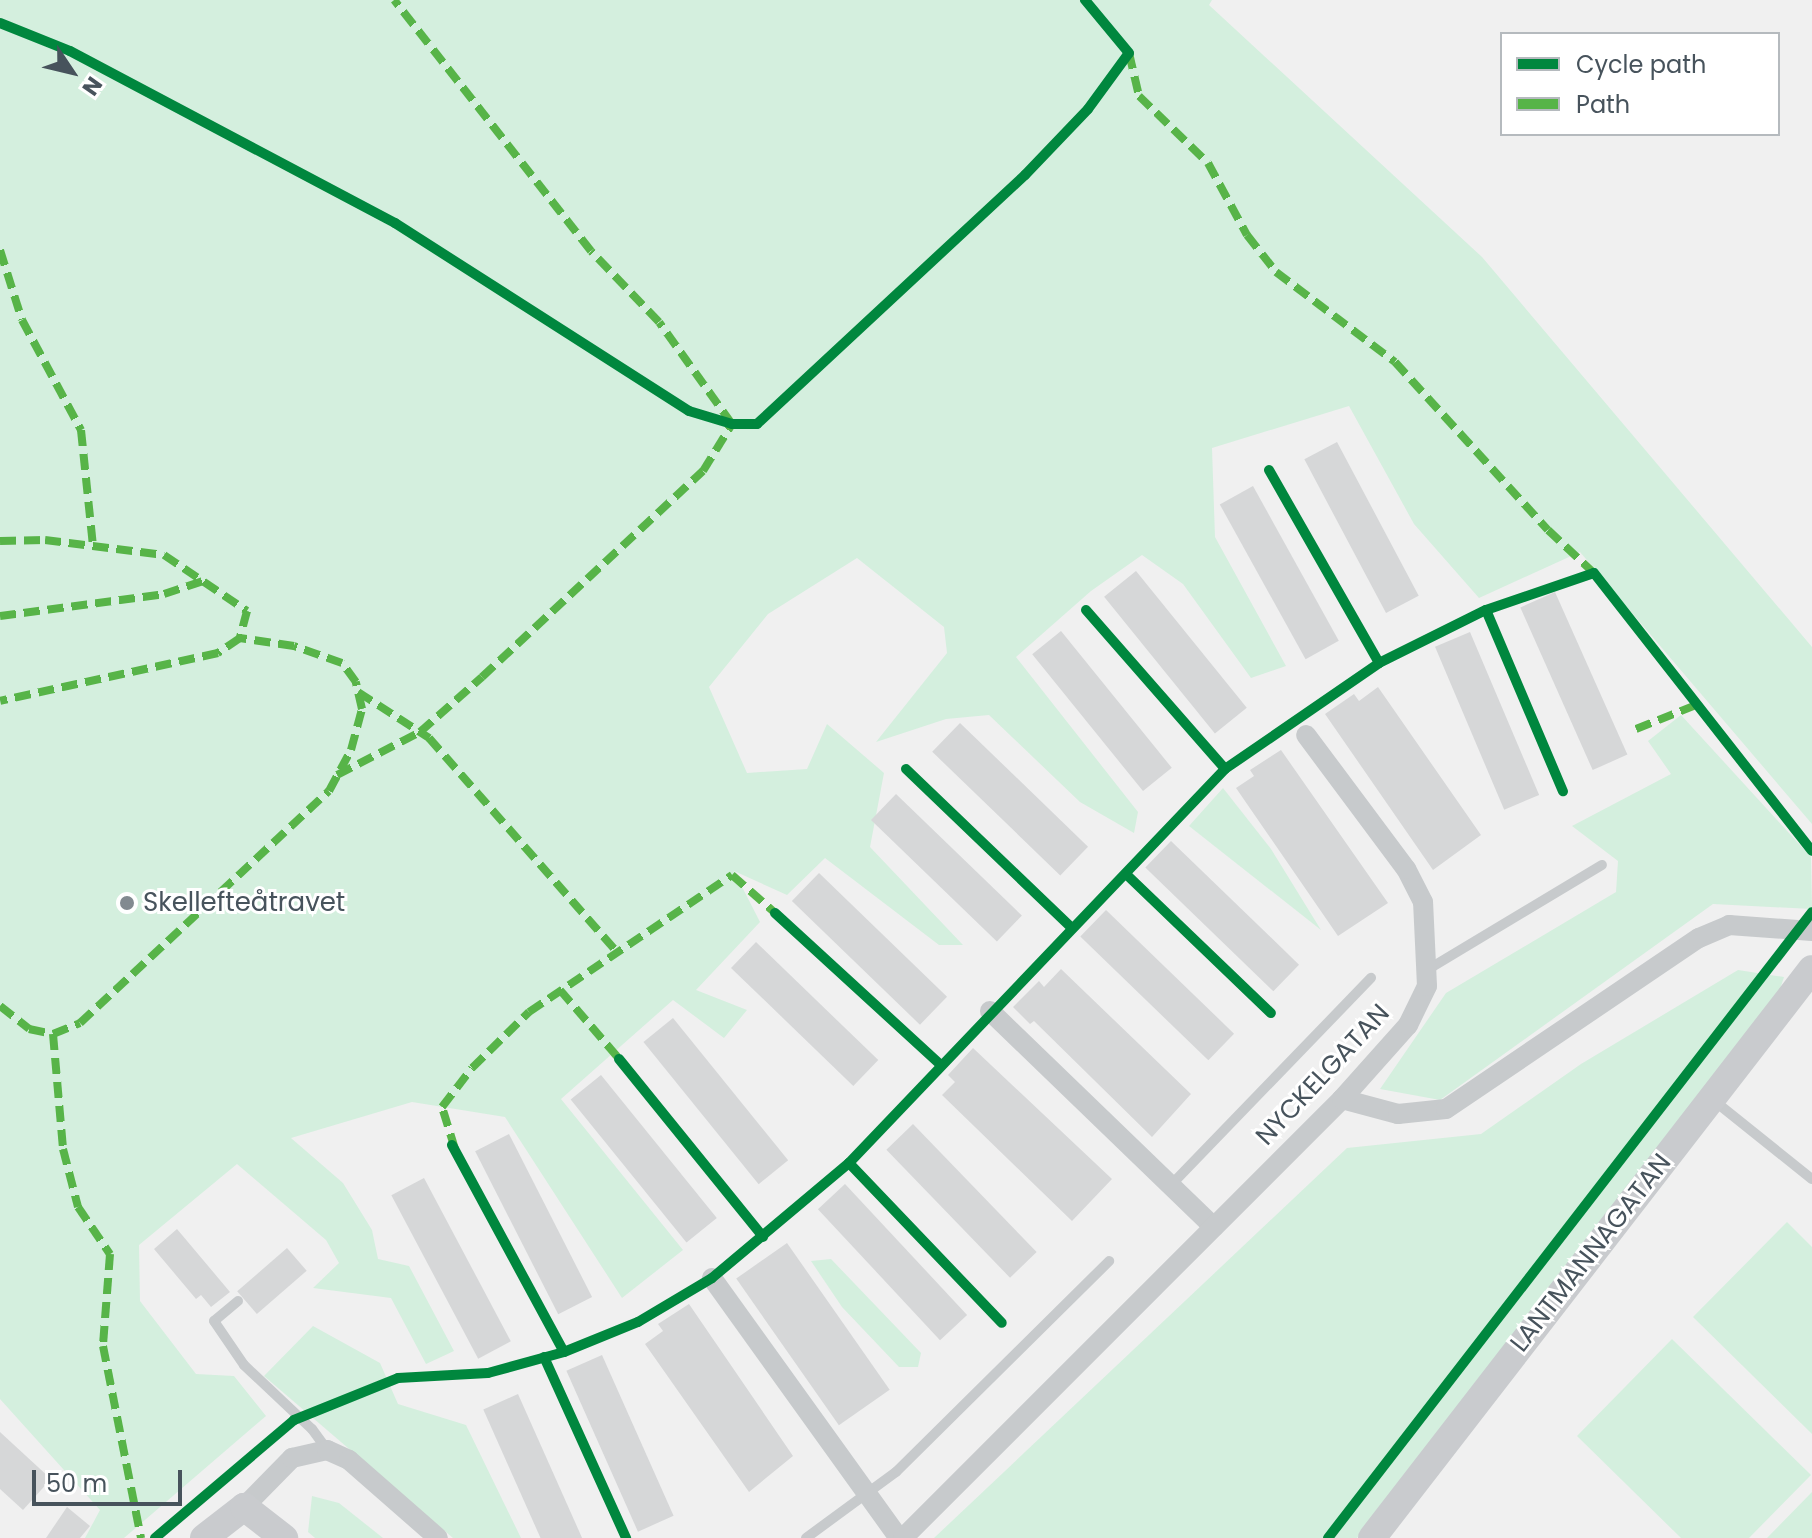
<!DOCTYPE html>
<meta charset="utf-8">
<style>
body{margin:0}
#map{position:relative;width:1812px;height:1538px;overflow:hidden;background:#f0f0f0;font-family:Poppins,sans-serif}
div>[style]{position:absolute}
.green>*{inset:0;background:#d4efde}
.building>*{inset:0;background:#d6d7d8;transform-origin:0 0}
.lane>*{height:10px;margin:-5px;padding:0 5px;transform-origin:5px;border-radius:5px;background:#c7cacc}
.street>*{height:20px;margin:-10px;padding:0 10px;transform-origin:10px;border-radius:10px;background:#c7cacc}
.secondary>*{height:28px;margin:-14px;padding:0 14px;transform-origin:14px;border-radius:14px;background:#c9cbce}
.quiet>*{height:8px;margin-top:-4px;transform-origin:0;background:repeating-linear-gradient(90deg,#57b448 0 16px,transparent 0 24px)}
.cycleway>*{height:10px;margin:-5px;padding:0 5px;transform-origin:5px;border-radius:5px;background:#00873e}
.dots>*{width:22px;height:22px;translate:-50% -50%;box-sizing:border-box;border:4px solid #fff;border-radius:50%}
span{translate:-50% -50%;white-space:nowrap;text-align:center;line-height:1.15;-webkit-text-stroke:6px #fff;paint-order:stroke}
.poi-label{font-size:26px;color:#47535c}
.left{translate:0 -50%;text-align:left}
.street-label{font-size:26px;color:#47535c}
.legend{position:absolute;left:1500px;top:32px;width:280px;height:104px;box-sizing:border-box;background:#fff;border:2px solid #b5babe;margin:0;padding:10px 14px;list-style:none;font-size:24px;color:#47535c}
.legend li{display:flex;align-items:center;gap:16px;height:40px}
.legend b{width:40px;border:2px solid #b5babe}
.north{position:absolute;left:32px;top:32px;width:80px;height:80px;-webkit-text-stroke:6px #fff;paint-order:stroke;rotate:125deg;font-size:22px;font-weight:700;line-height:32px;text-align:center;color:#47535c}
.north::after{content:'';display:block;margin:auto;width:28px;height:36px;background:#47535c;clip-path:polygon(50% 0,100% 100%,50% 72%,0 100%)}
.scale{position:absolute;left:32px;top:1470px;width:150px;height:36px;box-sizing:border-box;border:4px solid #47535c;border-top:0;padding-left:10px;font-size:24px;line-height:28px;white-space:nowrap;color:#47535c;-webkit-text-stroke:6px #fff;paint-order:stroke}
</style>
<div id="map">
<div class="green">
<i style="clip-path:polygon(0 0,1212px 0,1209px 5px,1482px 257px,1812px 647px,1812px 824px,1580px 552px,1479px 598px,1414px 524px,1349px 406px,1212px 448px,1215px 537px,1286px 666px,1251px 678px,1183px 584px,1142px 555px,1091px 591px,1016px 657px,1138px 812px,1134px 833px,1080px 802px,989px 715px,946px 719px,876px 742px,947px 653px,944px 627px,857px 558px,768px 614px,709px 687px,747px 773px,807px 769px,827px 724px,884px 773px,870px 847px,963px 945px,939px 945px,825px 858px,787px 895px,734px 871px,760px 922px,696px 990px,747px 1010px,724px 1038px,673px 1000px,561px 1099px,683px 1250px,622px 1298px,505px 1117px,412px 1102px,291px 1138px,343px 1183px,372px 1230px,378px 1259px,409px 1266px,454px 1351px,426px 1364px,391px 1298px,313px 1288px,339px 1263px,326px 1240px,237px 1164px,139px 1245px,140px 1301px,196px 1374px,234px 1376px,266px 1416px,124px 1538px,85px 1538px,100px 1510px,0 1399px)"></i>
<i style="clip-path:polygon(1681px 715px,1811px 857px,1812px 909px,1713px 904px,1440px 1100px,1380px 1089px,1446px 993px,1616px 892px,1618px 861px,1572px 826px,1671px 774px,1648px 741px)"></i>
<i style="clip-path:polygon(1223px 788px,1271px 849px,1321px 930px,1189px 826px)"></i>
<i style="clip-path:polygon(1738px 970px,1784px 977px,1776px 1001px,1357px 1538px,934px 1538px,1347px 1148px,1481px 1134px,1581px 1064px)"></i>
<i style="clip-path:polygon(1787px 1222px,1812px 1247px,1812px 1434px,1693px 1317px)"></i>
<i style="clip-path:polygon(831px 1259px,921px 1353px,918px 1367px,899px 1367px,842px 1307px,811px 1261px)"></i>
<i style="clip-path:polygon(313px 1326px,380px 1363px,398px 1404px,466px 1425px,521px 1538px,453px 1538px,264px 1376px)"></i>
<i style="clip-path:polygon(1672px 1339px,1811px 1475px,1749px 1538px,1681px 1538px,1577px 1436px)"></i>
<i style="clip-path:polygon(1812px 1492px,1812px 1538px,1767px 1538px)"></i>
<i style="clip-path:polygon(312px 1496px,339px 1503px,383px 1538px,315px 1538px,308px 1532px)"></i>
</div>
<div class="building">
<i style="left:1337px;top:442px;width:174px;height:37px;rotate:62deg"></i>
<i style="left:1253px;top:486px;width:177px;height:38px;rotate:61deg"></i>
<i style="left:1136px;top:571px;width:176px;height:41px;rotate:51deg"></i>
<i style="left:1555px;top:592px;width:178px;height:38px;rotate:66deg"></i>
<i style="left:1061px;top:631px;width:176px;height:37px;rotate:51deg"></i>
<i style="left:1470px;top:632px;width:177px;height:38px;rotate:67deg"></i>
<i style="clip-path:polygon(1378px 687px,1481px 835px,1433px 870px,1325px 714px,1354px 694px,1359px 701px)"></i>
<i style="left:960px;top:723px;width:178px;height:40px;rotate:44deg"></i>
<i style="clip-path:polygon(1281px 750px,1388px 903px,1338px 936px,1236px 788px,1254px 776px,1250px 770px)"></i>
<i style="left:896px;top:794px;width:175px;height:36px;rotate:44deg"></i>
<i style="left:1171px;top:841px;width:178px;height:37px;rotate:44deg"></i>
<i style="left:819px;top:873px;width:178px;height:39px;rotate:44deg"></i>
<i style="left:1106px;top:910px;width:178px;height:37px;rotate:44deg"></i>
<i style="left:756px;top:942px;width:170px;height:36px;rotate:44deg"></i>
<i style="clip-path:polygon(1061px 969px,1191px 1094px,1152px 1137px,1034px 1021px,1030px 1024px,1013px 1007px,1039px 981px,1044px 987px)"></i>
<i style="left:673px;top:1018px;width:183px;height:38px;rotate:51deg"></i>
<i style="clip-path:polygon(973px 1048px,1112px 1179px,1072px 1221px,942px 1095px,955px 1082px,948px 1075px)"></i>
<i style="left:601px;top:1075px;width:184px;height:39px;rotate:51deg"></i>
<i style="left:913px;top:1124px;width:178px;height:37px;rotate:46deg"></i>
<i style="left:509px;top:1134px;width:183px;height:38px;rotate:63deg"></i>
<i style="left:424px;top:1178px;width:185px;height:37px;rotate:62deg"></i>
<i style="left:845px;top:1184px;width:179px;height:37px;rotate:47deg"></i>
<i style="clip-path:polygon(177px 1229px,230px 1292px,211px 1307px,201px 1295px,196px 1299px,154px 1249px)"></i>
<i style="left:787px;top:1243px;width:179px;height:62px;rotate:55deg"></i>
<i style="left:287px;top:1248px;width:30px;height:66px;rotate:49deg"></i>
<i style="clip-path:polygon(689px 1304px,793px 1456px,749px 1492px,645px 1344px,663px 1331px,658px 1324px)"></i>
<i style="left:602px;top:1355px;width:176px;height:39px;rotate:66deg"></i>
<i style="left:518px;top:1394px;width:158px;height:38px;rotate:66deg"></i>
<i style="clip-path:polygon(0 1432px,51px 1479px,23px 1510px,0 1489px)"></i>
<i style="clip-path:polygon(67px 1507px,90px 1526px,80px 1538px,46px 1538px)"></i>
</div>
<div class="lane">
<i style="left:1427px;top:970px;width:204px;rotate:-31deg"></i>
<i style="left:1712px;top:1099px;width:128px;rotate:38.7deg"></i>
<i style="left:1171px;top:1185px;width:288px;rotate:-46deg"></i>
<i style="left:238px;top:1301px;width:31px;rotate:140deg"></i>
<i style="left:214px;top:1321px;width:53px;rotate:55.7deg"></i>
<i style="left:244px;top:1365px;width:93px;rotate:43.3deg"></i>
<i style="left:312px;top:1429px;width:26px;rotate:54deg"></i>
<i style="left:806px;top:1538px;width:112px;rotate:-36.3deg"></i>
<i style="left:896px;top:1472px;width:300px;rotate:-44.7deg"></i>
</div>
<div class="street">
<i style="left:990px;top:1011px;width:311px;rotate:44deg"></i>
<i style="left:1342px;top:1099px;width:58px;rotate:15deg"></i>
<i style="left:1398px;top:1114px;width:48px;rotate:-5.9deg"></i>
<i style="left:1446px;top:1109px;width:305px;rotate:-34.1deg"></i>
<i style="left:1699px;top:938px;width:33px;rotate:-23deg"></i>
<i style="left:1729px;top:925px;width:83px;rotate:4.1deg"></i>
<i style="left:712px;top:1278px;width:320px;rotate:54.3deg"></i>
<i style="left:244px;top:1507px;width:69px;rotate:-45.6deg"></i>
<i style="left:292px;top:1458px;width:36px;rotate:-13deg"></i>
<i style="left:327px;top:1450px;width:24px;rotate:24deg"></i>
<i style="left:349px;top:1460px;width:118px;rotate:41.2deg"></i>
<i style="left:903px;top:1538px;width:621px;rotate:-45deg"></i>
<i style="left:1342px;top:1099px;width:99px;rotate:-48.3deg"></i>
<i style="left:1408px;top:1025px;width:43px;rotate:-64deg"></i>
<i style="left:1427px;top:986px;width:84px;rotate:-92.7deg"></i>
<i style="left:1423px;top:902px;width:37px;rotate:-117deg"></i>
<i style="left:1406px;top:869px;width:167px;rotate:-126.7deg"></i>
</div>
<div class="secondary">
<i style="left:204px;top:1538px;width:51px;rotate:-37.8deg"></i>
<i style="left:244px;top:1507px;width:51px;rotate:37.8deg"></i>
<i style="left:1372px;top:1538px;width:719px;rotate:-52.29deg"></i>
</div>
<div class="quiet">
<i style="left:1129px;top:53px;width:44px;rotate:76.9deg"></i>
<i style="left:1139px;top:96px;width:96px;rotate:44.2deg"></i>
<i style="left:1208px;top:163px;width:82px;rotate:61.6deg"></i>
<i style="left:1247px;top:235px;width:47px;rotate:51.9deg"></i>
<i style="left:1276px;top:272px;width:149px;rotate:37.1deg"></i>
<i style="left:1395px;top:362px;width:227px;rotate:47.7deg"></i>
<i style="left:1548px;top:530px;width:63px;rotate:43.1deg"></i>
<i style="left:0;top:250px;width:73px;rotate:72.6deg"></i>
<i style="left:22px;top:320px;width:125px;rotate:61.8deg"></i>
<i style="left:81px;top:430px;width:117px;rotate:84.1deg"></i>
<i style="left:0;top:541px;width:45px;rotate:-1.3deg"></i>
<i style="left:45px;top:540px;width:120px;rotate:7.2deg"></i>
<i style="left:164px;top:555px;width:100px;rotate:34deg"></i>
<i style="left:247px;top:611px;width:28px;rotate:105deg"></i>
<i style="left:240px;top:638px;width:27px;rotate:146deg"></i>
<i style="left:218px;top:653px;width:223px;rotate:167.6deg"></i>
<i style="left:0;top:616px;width:165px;rotate:-7.6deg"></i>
<i style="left:164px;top:594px;width:44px;rotate:-18.4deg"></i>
<i style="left:358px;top:692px;width:85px;rotate:32.9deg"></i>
<i style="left:429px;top:738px;width:285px;rotate:48.7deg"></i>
<i style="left:1636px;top:729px;width:65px;rotate:-21.8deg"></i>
<i style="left:337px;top:775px;width:93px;rotate:-27.4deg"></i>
<i style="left:420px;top:732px;width:83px;rotate:-41.6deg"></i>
<i style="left:482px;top:677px;width:302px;rotate:-43deg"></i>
<i style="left:703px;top:471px;width:55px;rotate:-58.3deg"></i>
<i style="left:732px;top:424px;width:125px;rotate:-125.6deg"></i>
<i style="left:659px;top:322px;width:98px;rotate:-133.8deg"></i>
<i style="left:591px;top:251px;width:319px;rotate:-128.1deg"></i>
<i style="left:560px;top:990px;width:95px;rotate:49.3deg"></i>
<i style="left:0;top:1006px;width:37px;rotate:38deg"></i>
<i style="left:29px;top:1029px;width:25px;rotate:12deg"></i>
<i style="left:53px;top:1034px;width:29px;rotate:-22deg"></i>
<i style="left:80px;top:1023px;width:340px;rotate:-43deg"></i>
<i style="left:329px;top:791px;width:47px;rotate:-61.8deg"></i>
<i style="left:351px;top:750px;width:42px;rotate:-75deg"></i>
<i style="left:362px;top:709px;width:28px;rotate:-103deg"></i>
<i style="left:356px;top:682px;width:24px;rotate:-126deg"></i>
<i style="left:342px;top:663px;width:51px;rotate:-160.5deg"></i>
<i style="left:294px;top:646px;width:55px;rotate:-171.6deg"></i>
<i style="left:53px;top:1034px;width:115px;rotate:85deg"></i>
<i style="left:63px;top:1149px;width:60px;rotate:75.5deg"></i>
<i style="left:78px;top:1207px;width:57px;rotate:55.8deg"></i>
<i style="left:110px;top:1254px;width:92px;rotate:94.4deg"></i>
<i style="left:103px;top:1346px;width:196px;rotate:78.8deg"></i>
<i style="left:455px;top:1149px;width:44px;rotate:-107.2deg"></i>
<i style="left:442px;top:1107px;width:49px;rotate:-52.4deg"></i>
<i style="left:472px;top:1068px;width:80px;rotate:-44.5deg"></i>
<i style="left:529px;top:1012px;width:245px;rotate:-34deg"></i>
<i style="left:732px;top:875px;width:65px;rotate:41.3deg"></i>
</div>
<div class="cycleway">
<i style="left:0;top:23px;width:75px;rotate:21.8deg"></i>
<i style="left:70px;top:51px;width:368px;rotate:27.9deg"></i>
<i style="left:395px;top:223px;width:349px;rotate:32.6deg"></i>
<i style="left:689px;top:411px;width:45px;rotate:16.8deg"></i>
<i style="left:732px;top:424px;width:25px"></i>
<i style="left:757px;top:424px;width:366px;rotate:-42.9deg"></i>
<i style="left:1025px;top:175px;width:91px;rotate:-46.3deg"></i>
<i style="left:1088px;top:109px;width:69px;rotate:-53.8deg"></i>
<i style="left:1129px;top:53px;width:69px;rotate:-129.7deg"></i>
<i style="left:1269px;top:470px;width:222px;rotate:60.3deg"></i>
<i style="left:1086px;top:610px;width:211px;rotate:48.8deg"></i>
<i style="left:1486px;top:610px;width:197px;rotate:67deg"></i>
<i style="left:906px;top:769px;width:230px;rotate:43.8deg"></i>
<i style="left:1128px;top:876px;width:198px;rotate:43.8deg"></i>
<i style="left:775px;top:913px;width:224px;rotate:42.5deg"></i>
<i style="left:619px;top:1059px;width:229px;rotate:51deg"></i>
<i style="left:452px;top:1145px;width:235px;rotate:61.6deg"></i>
<i style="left:849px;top:1163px;width:221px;rotate:46.3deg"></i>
<i style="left:544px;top:1357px;width:199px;rotate:65.6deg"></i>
<i style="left:155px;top:1538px;width:182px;rotate:-40.3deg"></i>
<i style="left:294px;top:1420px;width:112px;rotate:-22deg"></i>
<i style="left:398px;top:1378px;width:90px;rotate:-3.2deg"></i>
<i style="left:488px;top:1373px;width:79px;rotate:-15.4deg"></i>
<i style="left:564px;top:1352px;width:80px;rotate:-22.1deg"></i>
<i style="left:638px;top:1322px;width:86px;rotate:-30.7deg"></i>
<i style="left:712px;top:1278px;width:179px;rotate:-40deg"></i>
<i style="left:849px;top:1163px;width:545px;rotate:-46.34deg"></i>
<i style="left:1225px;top:769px;width:187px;rotate:-34.5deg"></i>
<i style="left:1379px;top:663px;width:119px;rotate:-26.4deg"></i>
<i style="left:1486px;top:610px;width:114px;rotate:-18.9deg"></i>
<i style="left:1594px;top:573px;width:353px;rotate:51.9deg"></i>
<i style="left:1328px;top:1538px;width:791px;rotate:-52.29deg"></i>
</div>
<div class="dots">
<i style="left:127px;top:903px;background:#828a90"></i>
</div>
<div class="poi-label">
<span class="left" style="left:143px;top:903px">Skellefteåtravet</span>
</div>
<div class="street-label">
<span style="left:1323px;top:1075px;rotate:-47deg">NYCKELGATAN</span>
<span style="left:1591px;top:1253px;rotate:-52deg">LANTMANNAGATAN</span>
</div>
<ul class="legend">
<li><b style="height:10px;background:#00873e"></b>Cycle path</li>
<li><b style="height:10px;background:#57b448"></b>Path</li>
</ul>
<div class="north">N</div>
<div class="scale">50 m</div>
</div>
